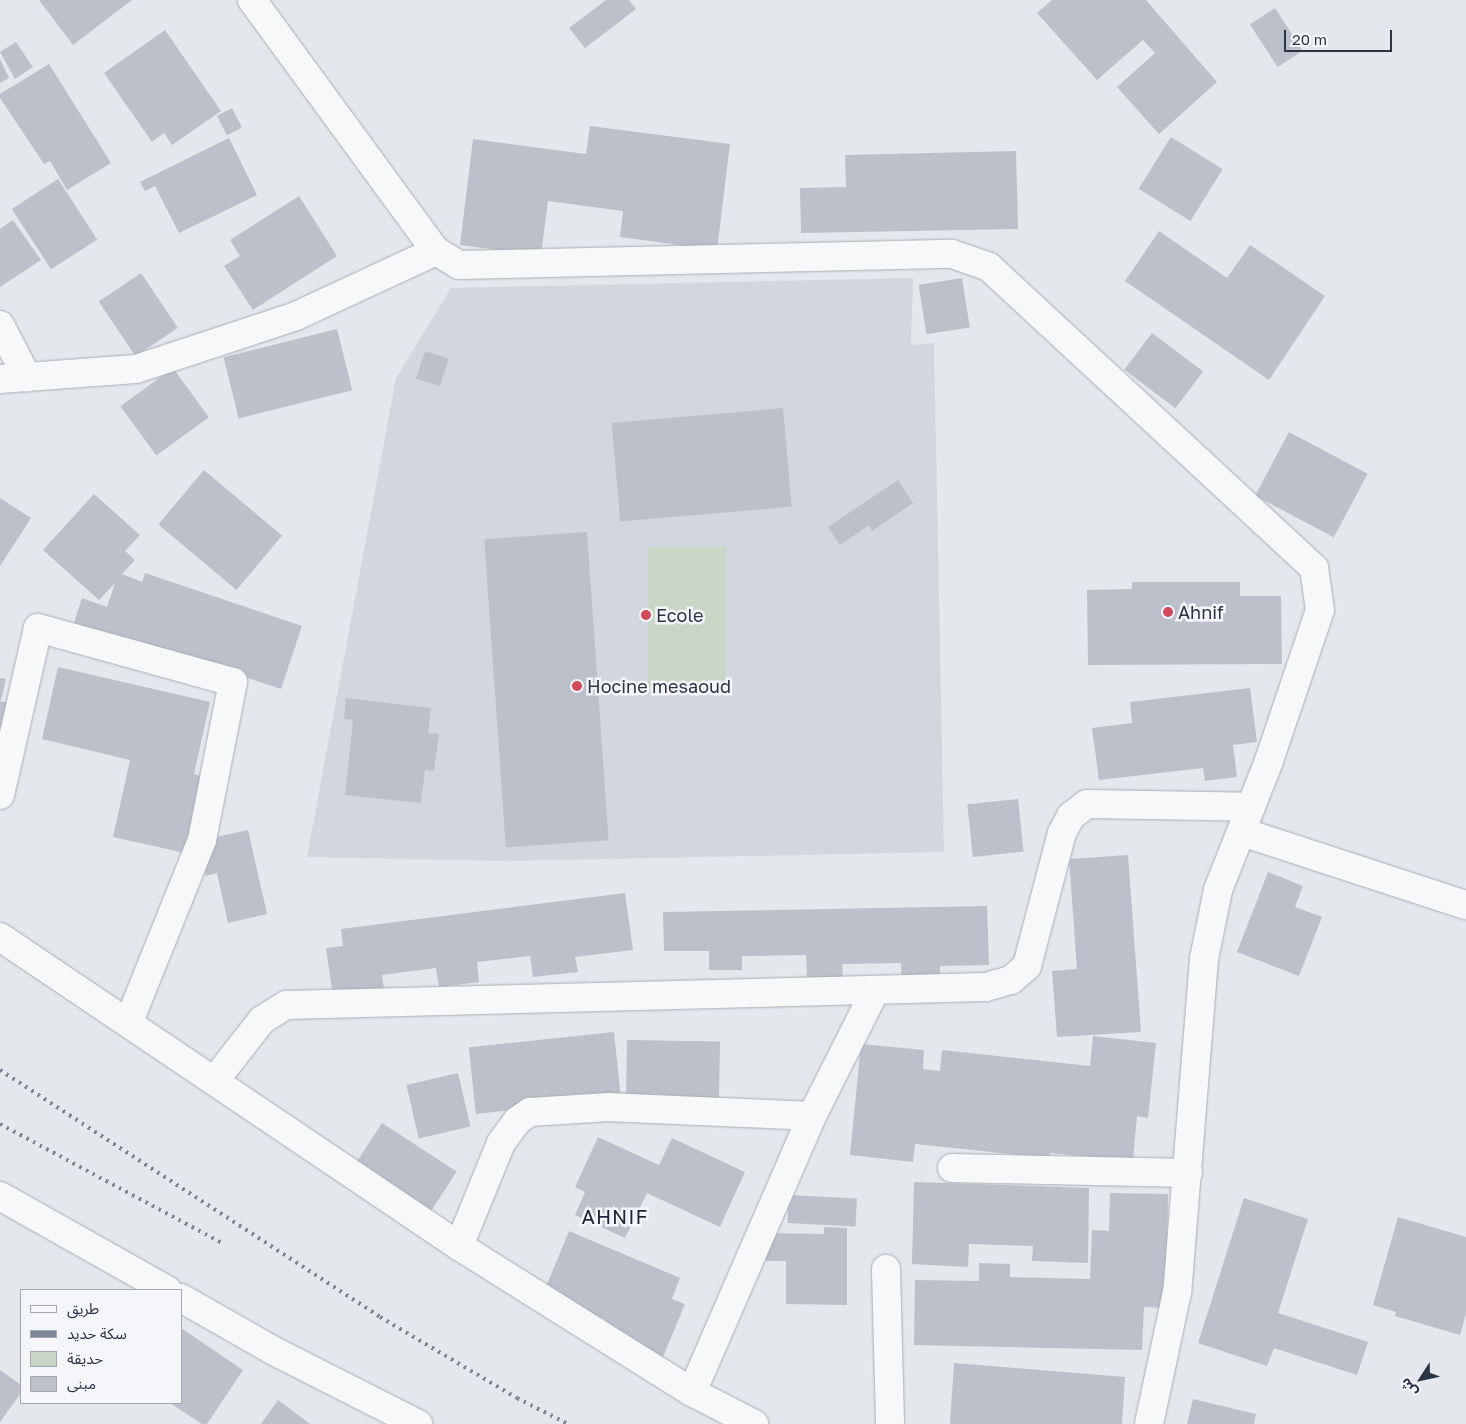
<!DOCTYPE html>
<meta charset="utf-8">
<style>
body{margin:0}
#map{position:relative;width:1466px;height:1424px;overflow:hidden;background:#e4e7ec;font-family:"Golos Text","Noto Sans Arabic",sans-serif}
div>[style]{position:absolute}
.built>*{inset:0;background:#d2d6de}
.green>*{inset:0;background:#c9d6c5;transform-origin:0 0}
.building>*{inset:0;background:#bbc0ca;transform-origin:0 0}
.roads{filter:drop-shadow(0 0 1px #a9aeb7) drop-shadow(0 0 1px #a9aeb7)}
.minor>*{height:28px;margin:-14px;padding:0 14px;transform-origin:14px;border-radius:14px;background:#f7f8fa}
.rail>*{height:4px;margin-top:-2px;transform-origin:0;background:repeating-linear-gradient(90deg,#7d8696 0 2.5px,transparent 0 7.5px)}
.dots>*{width:14px;height:14px;translate:-50% -50%;box-sizing:border-box;border:2px solid #f4f6f9;border-radius:50%}
span{translate:-50% -50%;white-space:nowrap;text-align:center;line-height:1.15;-webkit-text-stroke:5px #f4f6f9;paint-order:stroke}
.poi-label{font-size:18px;color:#2b3445}
.left{translate:0 -50%;text-align:left}
.quarter-label{font-size:20px;color:#1d2536;letter-spacing:1px}
.legend{position:absolute;left:20px;top:1289px;width:162px;height:115px;box-sizing:border-box;background:#f4f6f9;border:1px solid #a4a8b1;margin:0;padding:6px 9px;list-style:none;font-size:15px;color:#2b3445}
.legend li{display:flex;align-items:center;gap:10px;height:25px}
.legend b{width:25px;border:1px solid #a4a8b1}
.north{position:absolute;left:1396px;top:1354px;width:50px;height:50px;-webkit-text-stroke:4px #f4f6f9;paint-order:stroke;rotate:235deg;font-size:14px;font-weight:700;line-height:20px;text-align:center;color:#2b3445}
.north::after{content:'';display:block;margin:auto;width:18px;height:22px;background:#2b3445;clip-path:polygon(50% 0,100% 100%,50% 72%,0 100%)}
.scale{position:absolute;left:1284px;top:30px;width:108px;height:22px;box-sizing:border-box;border:2px solid #2b3445;border-top:0;padding-left:6px;font-size:15px;line-height:18px;white-space:nowrap;color:#2b3445;-webkit-text-stroke:4px #f4f6f9;paint-order:stroke}
</style>
<div id="map">
<div class="built">
<i style="clip-path:polygon(913px 278px,911px 345px,934px 343px,944px 852px,504px 861px,307px 857px,396px 378px,451px 288px)"></i>
</div>
<div class="green">
<i style="left:726px;top:547px;width:143px;height:78px;rotate:90deg"></i>
</div>
<div class="building">
<i style="clip-path:polygon(39px 0,132px 0,73px 45px)"></i>
<i style="clip-path:polygon(606px 0,629px 0,636px 9px,585px 48px,569px 28px)"></i>
<i style="clip-path:polygon(1052px 0,1146px 0,1217px 82px,1159px 134px,1117px 87px,1155px 53px,1143px 40px,1097px 80px,1037px 13px)"></i>
<i style="left:1275px;top:8px;width:51px;height:30px;rotate:57deg"></i>
<i style="clip-path:polygon(165px 30px,221px 111px,172px 145px,164px 133px,152px 142px,104px 73px)"></i>
<i style="clip-path:polygon(16px 42px,33px 67px,15px 79px,0 52px)"></i>
<i style="clip-path:polygon(0 59px,9px 78px,0 83px)"></i>
<i style="clip-path:polygon(49px 64px,111px 163px,67px 190px,50px 161px,44px 164px,0 98px,0 94px)"></i>
<i style="left:232px;top:108px;width:22px;height:17px;rotate:63deg"></i>
<i style="clip-path:polygon(590px 126px,730px 144px,717px 250px,620px 237px,623px 211px,548px 201px,541px 255px,460px 245px,473px 139px,586px 154px)"></i>
<i style="left:1171px;top:137px;width:61px;height:61px;rotate:32deg"></i>
<i style="clip-path:polygon(229px 138px,257px 195px,179px 233px,155px 186px,145px 191px,140px 182px)"></i>
<i style="clip-path:polygon(1016px 151px,1018px 229px,801px 233px,800px 188px,846px 187px,845px 155px)"></i>
<i style="left:58px;top:179px;width:72px;height:55px;rotate:57deg"></i>
<i style="clip-path:polygon(299px 196px,337px 256px,253px 310px,224px 266px,240px 256px,230px 240px)"></i>
<i style="clip-path:polygon(13px 220px,41px 260px,0 287px,0 229px)"></i>
<i style="clip-path:polygon(1159px 231px,1227px 278px,1250px 245px,1325px 296px,1269px 380px,1125px 281px)"></i>
<i style="left:141px;top:273px;width:66px;height:51px;rotate:56deg"></i>
<i style="left:962px;top:278px;width:50px;height:44px;rotate:81deg"></i>
<i style="left:337px;top:329px;width:63px;height:117px;rotate:76deg"></i>
<i style="left:1152px;top:333px;width:64px;height:46px;rotate:37deg"></i>
<i style="left:425px;top:351px;width:25px;height:29px;rotate:18deg"></i>
<i style="left:173px;top:368px;width:61px;height:65px;rotate:54deg"></i>
<i style="left:783px;top:408px;width:99px;height:172px;rotate:85deg"></i>
<i style="left:1289px;top:432px;width:89px;height:72px;rotate:28deg"></i>
<i style="left:204px;top:470px;width:102px;height:71px;rotate:40deg"></i>
<i style="clip-path:polygon(898px 480px,913px 503px,872px 531px,869px 525px,840px 545px,828px 527px)"></i>
<i style="clip-path:polygon(94px 494px,140px 535px,125px 551px,135px 560px,122px 574px,142px 582px,145px 573px,302px 626px,281px 689px,126px 637px,121px 652px,70px 635px,82px 598px,107px 607px,115px 583px,99px 600px,43px 550px)"></i>
<i style="clip-path:polygon(0 498px,31px 518px,0 566px)"></i>
<i style="left:587px;top:532px;width:309px;height:103px;rotate:86deg"></i>
<i style="clip-path:polygon(1132px 582px,1240px 582px,1240px 596px,1281px 596px,1282px 664px,1088px 665px,1087px 590px,1132px 589px)"></i>
<i style="clip-path:polygon(58px 667px,210px 702px,194px 774px,203px 777px,185px 853px,113px 837px,130px 760px,42px 739px)"></i>
<i style="clip-path:polygon(0 678px,6px 679px,1px 700px,0 700px)"></i>
<i style="clip-path:polygon(1250px 688px,1257px 742px,1233px 745px,1237px 777px,1205px 781px,1203px 768px,1099px 780px,1092px 728px,1132px 723px,1130px 702px)"></i>
<i style="clip-path:polygon(346px 698px,431px 708px,428px 733px,439px 734px,434px 771px,425px 770px,421px 803px,345px 795px,353px 720px,344px 719px)"></i>
<i style="clip-path:polygon(0 701px,8px 703px,0 733px)"></i>
<i style="left:1018px;top:799px;width:53px;height:51px;rotate:84deg"></i>
<i style="clip-path:polygon(248px 830px,267px 914px,228px 923px,217px 873px,206px 876px,198px 841px)"></i>
<i style="clip-path:polygon(1128px 855px,1141px 1032px,1057px 1037px,1052px 971px,1077px 969px,1069px 859px)"></i>
<i style="clip-path:polygon(1268px 872px,1303px 886px,1295px 907px,1322px 917px,1299px 976px,1237px 952px)"></i>
<i style="clip-path:polygon(625px 893px,633px 950px,575px 957px,578px 972px,533px 977px,530px 956px,477px 962px,479px 982px,439px 987px,436px 968px,382px 975px,384px 990px,333px 997px,326px 948px,343px 946px,341px 929px)"></i>
<i style="clip-path:polygon(987px 906px,989px 965px,940px 966px,940px 985px,902px 986px,901px 963px,842px 964px,843px 978px,807px 978px,806px 955px,742px 956px,742px 970px,709px 970px,709px 951px,664px 951px,663px 912px)"></i>
<i style="left:614px;top:1032px;width:67px;height:146px;rotate:84deg"></i>
<i style="clip-path:polygon(1093px 1036px,1156px 1043px,1148px 1118px,1137px 1116px,1133px 1161px,1050px 1153px,1049px 1158px,915px 1144px,913px 1162px,850px 1155px,861px 1044px,924px 1050px,923px 1069px,940px 1071px,942px 1050px,1090px 1066px)"></i>
<i style="left:627px;top:1040px;width:93px;height:62px;rotate:1deg"></i>
<i style="left:458px;top:1073px;width:55px;height:53px;rotate:77deg"></i>
<i style="left:382px;top:1123px;width:89px;height:56px;rotate:33deg"></i>
<i style="clip-path:polygon(598px 1137px,659px 1165px,672px 1138px,745px 1172px,720px 1227px,647px 1193px,625px 1238px,575px 1215px,585px 1192px,575px 1187px)"></i>
<i style="clip-path:polygon(914px 1182px,1089px 1188px,1088px 1263px,1032px 1261px,1033px 1246px,969px 1244px,968px 1267px,912px 1264px)"></i>
<i style="clip-path:polygon(1110px 1193px,1168px 1194px,1166px 1308px,1144px 1307px,1142px 1350px,914px 1345px,915px 1280px,979px 1281px,979px 1263px,1010px 1264px,1010px 1277px,1090px 1279px,1092px 1230px,1109px 1231px)"></i>
<i style="left:789px;top:1195px;width:68px;height:28px;rotate:3deg"></i>
<i style="clip-path:polygon(1244px 1198px,1308px 1219px,1278px 1313px,1368px 1342px,1357px 1375px,1274px 1348px,1267px 1366px,1198px 1343px)"></i>
<i style="clip-path:polygon(1398px 1217px,1466px 1237px,1466px 1314px,1460px 1335px,1395px 1316px,1396px 1312px,1373px 1305px)"></i>
<i style="clip-path:polygon(824px 1227px,847px 1228px,847px 1305px,786px 1304px,786px 1261px,766px 1261px,766px 1233px,824px 1234px)"></i>
<i style="clip-path:polygon(569px 1231px,680px 1278px,672px 1299px,685px 1304px,663px 1357px,602px 1331px,606px 1320px,543px 1294px)"></i>
<i style="clip-path:polygon(181px 1328px,243px 1370px,207px 1424px,202px 1424px,170px 1403px,181px 1403px)"></i>
<i style="clip-path:polygon(954px 1363px,1125px 1377px,1122px 1424px,950px 1424px)"></i>
<i style="clip-path:polygon(0 1370px,21px 1385px,21px 1393px,0 1422px)"></i>
<i style="clip-path:polygon(1193px 1399px,1256px 1414px,1254px 1424px,1187px 1424px)"></i>
<i style="clip-path:polygon(278px 1400px,310px 1424px,261px 1424px)"></i>
</div>
<div class="roads">
<div class="minor">
<i style="left:252px;top:0;width:311px;rotate:53.8deg"></i>
<i style="left:436px;top:251px;width:27px;rotate:31deg"></i>
<i style="left:459px;top:265px;width:493px;rotate:-1.3deg"></i>
<i style="left:952px;top:254px;width:39px;rotate:19deg"></i>
<i style="left:989px;top:267px;width:443px;rotate:42.8deg"></i>
<i style="left:1314px;top:568px;width:42px;rotate:81.9deg"></i>
<i style="left:1320px;top:610px;width:159px;rotate:108.7deg"></i>
<i style="left:1269px;top:761px;width:139px;rotate:111.6deg"></i>
<i style="left:1218px;top:890px;width:70px;rotate:101.5deg"></i>
<i style="left:1204px;top:959px;width:334px;rotate:94.6deg"></i>
<i style="left:1177px;top:1292px;width:135px;rotate:102deg"></i>
<i style="left:0;top:325px;width:59px;rotate:62.6deg"></i>
<i style="left:0;top:379px;width:136px;rotate:-4.2deg"></i>
<i style="left:136px;top:369px;width:169px;rotate:-18.3deg"></i>
<i style="left:296px;top:316px;width:154px;rotate:-24.9deg"></i>
<i style="left:0;top:795px;width:171px;rotate:-77.2deg"></i>
<i style="left:38px;top:628px;width:202px;rotate:15.5deg"></i>
<i style="left:233px;top:682px;width:161px;rotate:101.1deg"></i>
<i style="left:202px;top:840px;width:196px;rotate:111.9deg"></i>
<i style="left:1242px;top:832px;width:236px;rotate:18.1deg"></i>
<i style="left:0;top:937px;width:553px;rotate:33.95deg"></i>
<i style="left:459px;top:1246px;width:275px;rotate:32.1deg"></i>
<i style="left:692px;top:1392px;width:70px;rotate:27.3deg"></i>
<i style="left:215px;top:1080px;width:76px;rotate:-51.9deg"></i>
<i style="left:262px;top:1020px;width:28px;rotate:-32deg"></i>
<i style="left:286px;top:1005px;width:700px;rotate:-1.47deg"></i>
<i style="left:986px;top:987px;width:26px;rotate:-16deg"></i>
<i style="left:1011px;top:980px;width:21px;rotate:-41deg"></i>
<i style="left:1027px;top:966px;width:138px;rotate:-75.3deg"></i>
<i style="left:1062px;top:833px;width:19px;rotate:-62deg"></i>
<i style="left:1071px;top:816px;width:20px;rotate:-37deg"></i>
<i style="left:1087px;top:804px;width:164px;rotate:1deg"></i>
<i style="left:952px;top:1168px;width:236px;rotate:1.2deg"></i>
<i style="left:0;top:1196px;width:192px;rotate:29.4deg"></i>
<i style="left:459px;top:1246px;width:111px;rotate:-67.8deg"></i>
<i style="left:501px;top:1143px;width:27px;rotate:-54deg"></i>
<i style="left:517px;top:1121px;width:16px;rotate:-35deg"></i>
<i style="left:530px;top:1112px;width:79px;rotate:-3.6deg"></i>
<i style="left:609px;top:1107px;width:203px;rotate:2.5deg"></i>
<i style="left:886px;top:1269px;width:155px;rotate:88.5deg"></i>
<i style="left:181px;top:1298px;width:105px;rotate:29.7deg"></i>
<i style="left:272px;top:1350px;width:164px;rotate:26.9deg"></i>
<i style="left:692px;top:1392px;width:301px;rotate:-66.5deg"></i>
<i style="left:812px;top:1116px;width:140px;rotate:-63.3deg"></i>
</div>
</div>
<div class="rail">
<i style="left:0;top:1070px;width:453px;rotate:33deg"></i>
<i style="left:380px;top:1317px;width:159px;rotate:30.6deg"></i>
<i style="left:517px;top:1398px;width:57px;rotate:27deg"></i>
<i style="left:0;top:1124px;width:254px;rotate:28.2deg"></i>
</div>
<div class="dots">
<i style="left:1168px;top:612px;background:#d1495b"></i>
<i style="left:646px;top:615px;background:#d1495b"></i>
<i style="left:577px;top:686px;background:#d1495b"></i>
</div>
<div class="poi-label">
<span class="left" style="left:1178px;top:612px">Ahnif</span>
<span class="left" style="left:656px;top:615px">Ecole</span>
<span class="left" style="left:587px;top:686px">Hocine mesaoud</span>
</div>
<div class="quarter-label">
<span style="left:615px;top:1216px">AHNIF</span>
</div>
<ul class="legend">
<li><b style="height:6px;background:#f7f8fa"></b>طريق</li>
<li><b style="height:6px;background:#7d8696"></b>سكة حديد</li>
<li><b style="height:14px;background:#c9d6c5"></b>حديقة</li>
<li><b style="height:14px;background:#bbc0ca"></b>مبنى</li>
</ul>
<div class="north">ش</div>
<div class="scale">20 m</div>
</div>
